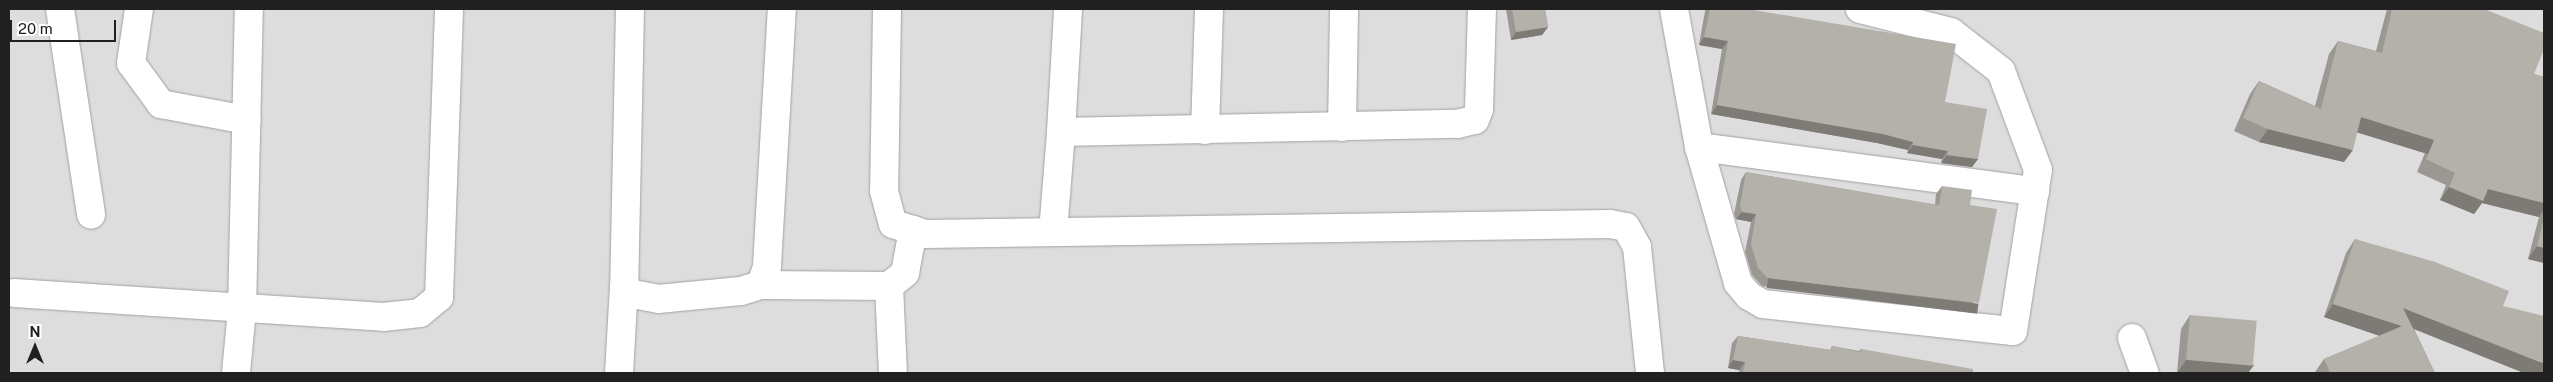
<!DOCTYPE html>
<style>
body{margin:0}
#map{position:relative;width:2553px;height:382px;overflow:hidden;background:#efeee7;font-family:"Public Sans",sans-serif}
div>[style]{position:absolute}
.residential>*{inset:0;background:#dedddd;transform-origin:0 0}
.roads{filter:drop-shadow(0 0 1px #a1a1a1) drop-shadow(0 0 1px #a1a1a1)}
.street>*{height:28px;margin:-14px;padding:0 14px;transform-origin:14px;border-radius:14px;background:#fff}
.wall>*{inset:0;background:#9b9792}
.shaded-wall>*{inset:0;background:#7e7b77;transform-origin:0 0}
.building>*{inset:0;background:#b4b0aa;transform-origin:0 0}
span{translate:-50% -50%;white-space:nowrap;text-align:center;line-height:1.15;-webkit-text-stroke:5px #fff;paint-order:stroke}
.frame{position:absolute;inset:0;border:10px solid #202020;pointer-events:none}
.north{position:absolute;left:10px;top:322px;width:50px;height:50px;-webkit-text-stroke:4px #fff;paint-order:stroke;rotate:0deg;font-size:14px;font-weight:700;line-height:20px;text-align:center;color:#202020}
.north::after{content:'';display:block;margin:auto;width:18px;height:22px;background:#202020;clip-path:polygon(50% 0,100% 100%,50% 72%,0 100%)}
.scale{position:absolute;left:10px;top:20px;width:106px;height:22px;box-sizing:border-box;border:2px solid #202020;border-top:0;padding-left:6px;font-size:15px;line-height:18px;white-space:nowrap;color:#202020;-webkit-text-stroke:4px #fff;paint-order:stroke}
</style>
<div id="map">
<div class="residential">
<i style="left:9px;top:9px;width:2535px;height:364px"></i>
</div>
<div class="roads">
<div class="street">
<i style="left:60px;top:9px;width:208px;rotate:81.4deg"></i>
<i style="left:139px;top:9px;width:55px;rotate:98.4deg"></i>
<i style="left:131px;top:63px;width:51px;rotate:53.8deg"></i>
<i style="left:161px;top:104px;width:87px;rotate:10.5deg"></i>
<i style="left:630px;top:9px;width:278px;rotate:91.2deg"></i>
<i style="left:624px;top:287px;width:11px;rotate:38deg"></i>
<i style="left:633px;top:294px;width:25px;rotate:11deg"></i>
<i style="left:658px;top:299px;width:83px;rotate:-5.5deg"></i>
<i style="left:741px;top:291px;width:21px;rotate:-17deg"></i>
<i style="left:761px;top:285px;width:20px;rotate:-72deg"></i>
<i style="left:767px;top:266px;width:257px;rotate:-86.7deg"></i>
<i style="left:887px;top:9px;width:182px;rotate:90.9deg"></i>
<i style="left:884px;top:191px;width:34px;rotate:75deg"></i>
<i style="left:893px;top:224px;width:34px;rotate:17deg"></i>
<i style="left:925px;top:234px;width:685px;rotate:-0.84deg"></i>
<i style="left:1610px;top:224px;width:16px;rotate:11deg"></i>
<i style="left:1626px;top:227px;width:23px;rotate:61deg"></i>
<i style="left:1637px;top:247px;width:127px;rotate:84.1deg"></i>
<i style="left:1674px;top:9px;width:140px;rotate:79.7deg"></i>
<i style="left:1699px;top:147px;width:141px;rotate:74deg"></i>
<i style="left:1738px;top:283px;width:17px;rotate:50deg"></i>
<i style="left:1749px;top:296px;width:16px;rotate:30deg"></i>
<i style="left:1763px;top:304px;width:251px;rotate:6.2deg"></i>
<i style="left:2013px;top:331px;width:163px;rotate:-81.2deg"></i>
<i style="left:2038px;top:170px;width:106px;rotate:-110.5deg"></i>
<i style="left:2001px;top:71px;width:63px;rotate:-142deg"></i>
<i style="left:1951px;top:32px;width:94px;rotate:-165.8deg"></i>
<i style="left:1342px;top:127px;width:118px;rotate:-89deg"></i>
<i style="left:1205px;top:130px;width:121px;rotate:-88.1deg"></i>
<i style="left:1061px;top:132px;width:123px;rotate:-86.7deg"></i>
<i style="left:1699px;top:147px;width:339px;rotate:7.5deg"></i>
<i style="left:1053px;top:232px;width:100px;rotate:-85.4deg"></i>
<i style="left:1061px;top:132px;width:396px;rotate:-1.2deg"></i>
<i style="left:1457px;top:124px;width:18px;rotate:-13deg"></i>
<i style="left:1475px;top:120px;width:12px;rotate:-70deg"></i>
<i style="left:1479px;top:109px;width:100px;rotate:-88.3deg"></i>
<i style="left:761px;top:285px;width:128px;rotate:0.4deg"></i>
<i style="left:889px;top:286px;width:21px;rotate:-39deg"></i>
<i style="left:905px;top:273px;width:44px;rotate:-79.5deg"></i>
<i style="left:889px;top:286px;width:87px;rotate:87.4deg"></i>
<i style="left:14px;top:293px;width:370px;rotate:3.7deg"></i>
<i style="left:383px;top:317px;width:37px;rotate:-6deg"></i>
<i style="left:420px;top:313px;width:25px;rotate:-40deg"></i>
<i style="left:439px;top:297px;width:288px;rotate:-88deg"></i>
<i style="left:2132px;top:338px;width:37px;rotate:70deg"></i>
<i style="left:236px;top:373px;width:63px;rotate:-84.6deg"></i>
<i style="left:242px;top:310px;width:301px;rotate:-88.7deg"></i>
<i style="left:619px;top:373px;width:86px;rotate:-86.7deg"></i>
</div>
</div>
<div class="wall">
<i style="clip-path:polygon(1506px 9px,1545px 9px,1548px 27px,1542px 35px,1511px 40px)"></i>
<i style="clip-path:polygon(1706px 9px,1748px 9px,1945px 102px,1978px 159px,1972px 167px,1941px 163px,1942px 159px,1907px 153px,1908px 150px,1877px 143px,1711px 114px,1722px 49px,1699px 45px,1705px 11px)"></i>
<i style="clip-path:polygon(2387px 9px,2484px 9px,2534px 74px,2544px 77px,2544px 263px,2528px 259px,2539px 217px,2482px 203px,2474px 214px,2440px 200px,2446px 185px,2417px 172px,2425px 153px,2357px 132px,2344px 162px,2259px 142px,2234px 131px,2250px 94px,2259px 81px,2315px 106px,2329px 54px,2338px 41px,2376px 51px)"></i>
<i style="clip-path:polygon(1746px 172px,1935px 205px,1936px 194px,1942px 186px,1970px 205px,1973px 311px,1762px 286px,1752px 275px,1745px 252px,1751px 222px,1736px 219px,1734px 214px,1741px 180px)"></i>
<i style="clip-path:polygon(2355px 239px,2503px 306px,2524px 373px,2414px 329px,2435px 373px,2316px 373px,2315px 372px,2324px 359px,2380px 336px,2324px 317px,2346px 253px)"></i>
<i style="clip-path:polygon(2190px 315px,2254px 365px,2248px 373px,2177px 373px,2181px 329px)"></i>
<i style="clip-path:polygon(1738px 336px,1830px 350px,1832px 346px,1859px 351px,1861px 349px,1973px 373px,1739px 373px,1739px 370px,1728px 368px,1732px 343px)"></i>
</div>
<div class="shaded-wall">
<i style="clip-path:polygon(1548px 27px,1542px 35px,1511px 40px,1516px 32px)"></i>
<i style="clip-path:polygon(1704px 37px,1728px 41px,1722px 49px,1699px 45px)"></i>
<i style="clip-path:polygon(1717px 105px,1883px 134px,1913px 142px,1908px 150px,1877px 143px,1711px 114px)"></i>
<i style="left:2361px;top:117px;width:77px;height:16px;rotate:17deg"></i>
<i style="clip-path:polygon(2268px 129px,2353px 150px,2344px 162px,2259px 142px)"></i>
<i style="clip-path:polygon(1913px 145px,1948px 151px,1942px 159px,1907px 153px)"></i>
<i style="clip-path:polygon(1947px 155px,1978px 159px,1972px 167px,1941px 163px)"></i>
<i style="clip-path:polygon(2449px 187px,2488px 189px,2544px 203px,2544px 209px,2539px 217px,2482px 203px,2474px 214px,2440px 200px)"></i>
<i style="clip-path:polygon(1742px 212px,1756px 214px,1751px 222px,1736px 219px)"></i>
<i style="clip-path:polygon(2537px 246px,2544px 248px,2544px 263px,2528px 259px)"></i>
<i style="left:1768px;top:278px;width:212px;height:10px;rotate:7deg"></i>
<i style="clip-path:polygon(2333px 304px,2402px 326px,2392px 340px,2324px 317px)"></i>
<i style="clip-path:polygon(2403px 308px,2544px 363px,2544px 373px,2524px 373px,2394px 321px)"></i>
<i style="clip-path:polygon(1733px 360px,1745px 362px,1739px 370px,1728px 368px)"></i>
<i style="clip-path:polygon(2186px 360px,2254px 365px,2248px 373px,2177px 373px)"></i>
</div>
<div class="building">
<i style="clip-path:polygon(1512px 9px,1545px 9px,1548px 27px,1516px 32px)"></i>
<i style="clip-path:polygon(1710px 9px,1748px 9px,1956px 44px,1945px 102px,1987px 109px,1978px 159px,1947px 155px,1948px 151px,1913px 145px,1913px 142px,1883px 134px,1717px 105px,1728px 41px,1704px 37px)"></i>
<i style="clip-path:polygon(2392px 9px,2484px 9px,2544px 33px,2544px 49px,2534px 74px,2544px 77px,2544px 203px,2488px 189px,2483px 201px,2449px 187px,2455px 173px,2426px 159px,2434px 140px,2361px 117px,2353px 150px,2268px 129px,2243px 118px,2259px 81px,2321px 109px,2338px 41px,2382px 53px)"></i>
<i style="clip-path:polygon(1746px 172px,1939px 205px,1942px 186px,1972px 190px,1970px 205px,1997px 209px,1979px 303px,1768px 278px,1758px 268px,1751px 244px,1756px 214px,1742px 212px,1740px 206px)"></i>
<i style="clip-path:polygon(2544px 218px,2544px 248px,2537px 246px)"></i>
<i style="clip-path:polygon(2355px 239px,2435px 262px,2509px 291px,2503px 306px,2544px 316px,2544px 363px,2537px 361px,2403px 308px,2435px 373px,2330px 373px,2324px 359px,2402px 326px,2333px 304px)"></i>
<i style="left:2190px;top:315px;width:67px;height:45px;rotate:5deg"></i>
<i style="clip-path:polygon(1738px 336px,1831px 350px,1832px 346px,1860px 352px,1861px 349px,1973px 369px,1973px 373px,1803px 373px,1795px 372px,1795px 373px,1743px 373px,1745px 362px,1733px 360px)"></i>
</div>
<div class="frame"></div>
<div class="north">N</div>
<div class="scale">20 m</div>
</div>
